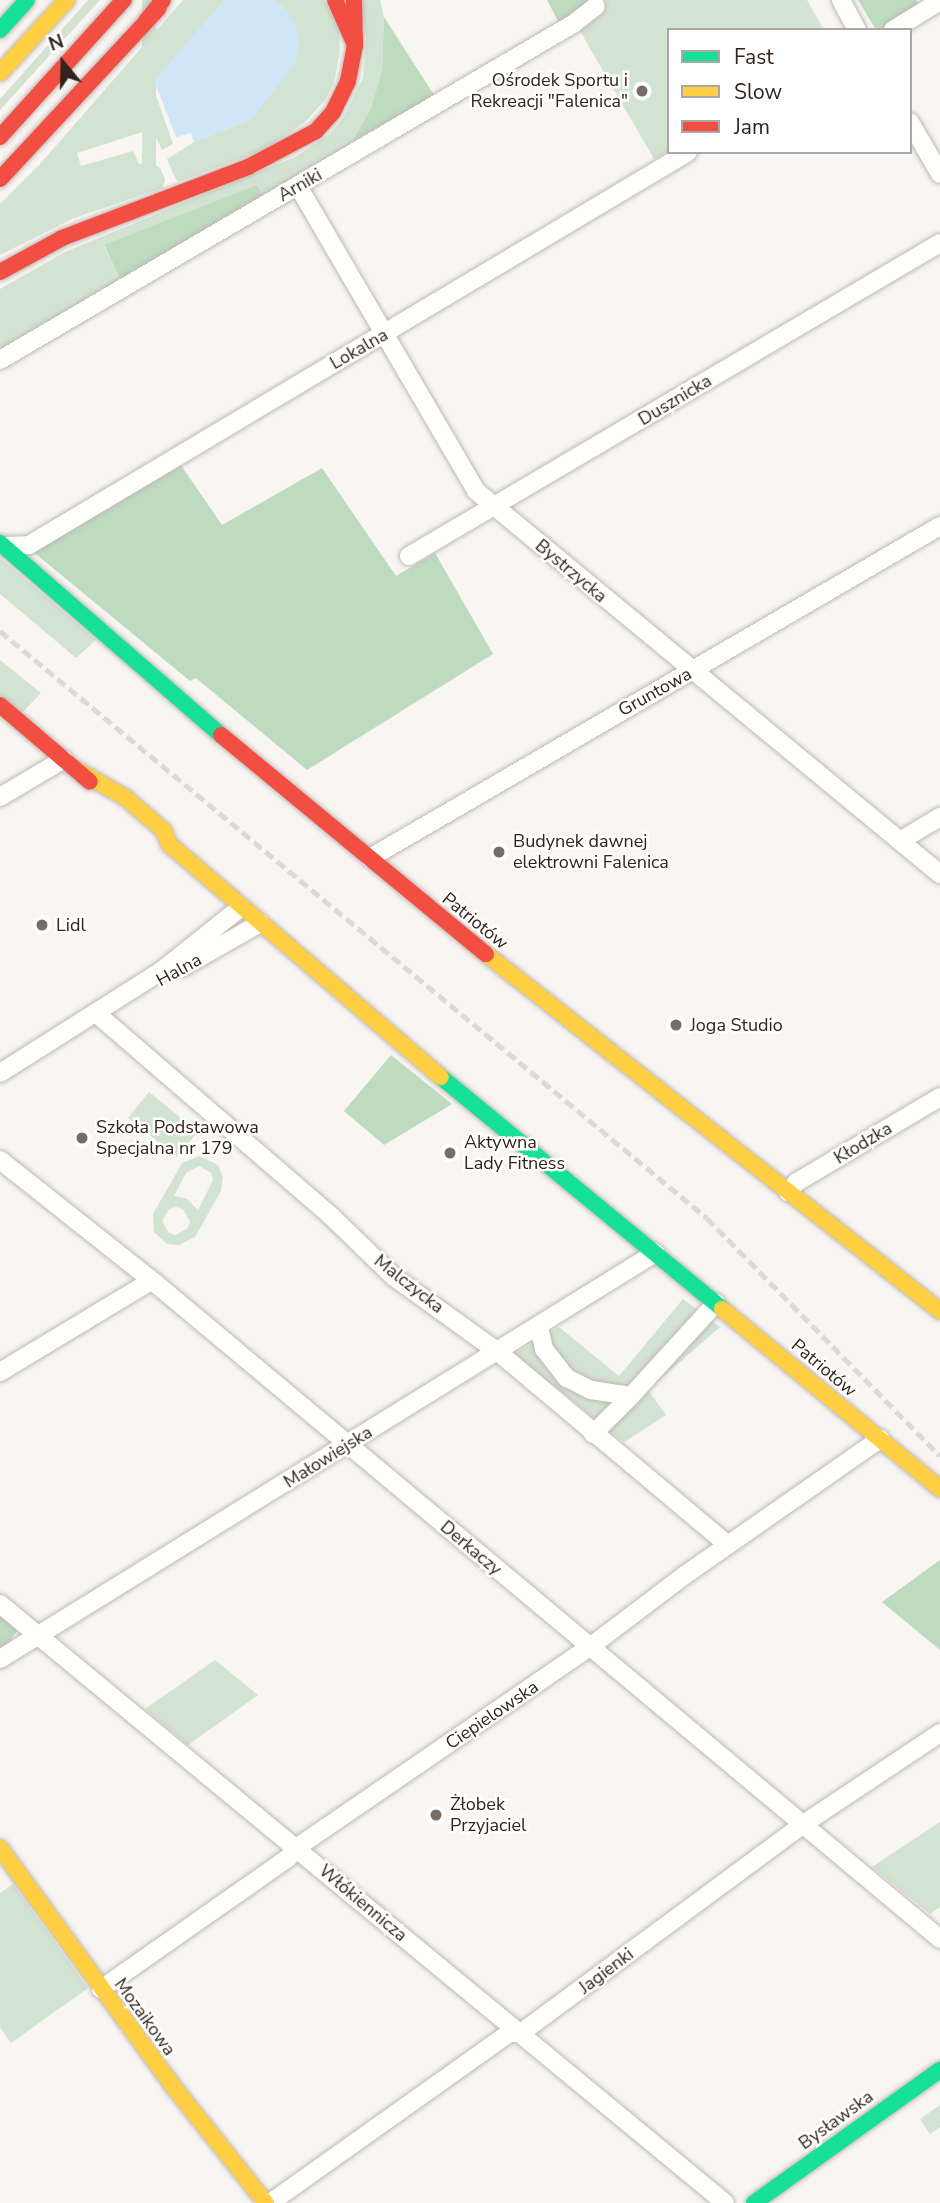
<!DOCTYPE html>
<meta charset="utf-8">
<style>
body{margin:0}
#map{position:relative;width:940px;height:2203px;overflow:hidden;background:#f8f5f3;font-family:"Nunito Sans",sans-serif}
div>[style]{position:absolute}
.green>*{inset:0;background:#d3e3d2;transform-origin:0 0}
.forest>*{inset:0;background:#bedabf}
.water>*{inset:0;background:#cfe5f8}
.roads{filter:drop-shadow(0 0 2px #bfb8b3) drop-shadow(0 0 2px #bfb8b3)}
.street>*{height:18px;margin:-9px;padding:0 9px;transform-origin:9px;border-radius:9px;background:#fefefd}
.fast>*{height:16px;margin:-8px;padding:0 8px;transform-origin:8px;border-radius:8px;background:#16e098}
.slow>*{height:16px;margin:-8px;padding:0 8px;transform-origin:8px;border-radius:8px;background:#ffcf43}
.jam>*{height:16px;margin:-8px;padding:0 8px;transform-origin:8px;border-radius:8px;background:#f24e42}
.rail>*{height:4.5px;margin-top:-2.25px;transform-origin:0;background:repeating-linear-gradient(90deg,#dbdad9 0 10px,transparent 0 15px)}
.dots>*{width:19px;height:19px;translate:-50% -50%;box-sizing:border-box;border:4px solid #fff;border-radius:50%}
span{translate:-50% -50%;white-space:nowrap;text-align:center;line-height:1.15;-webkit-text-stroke:5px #fff;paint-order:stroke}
.poi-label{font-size:18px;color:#30241b}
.right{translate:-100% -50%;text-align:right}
.left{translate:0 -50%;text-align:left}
.street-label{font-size:18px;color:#30241b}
.legend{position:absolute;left:667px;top:28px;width:245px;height:126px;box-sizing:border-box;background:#fff;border:2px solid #aca7a4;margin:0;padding:9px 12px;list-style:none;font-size:21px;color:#30241b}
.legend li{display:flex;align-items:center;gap:14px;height:35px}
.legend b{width:35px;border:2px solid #aca7a4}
.north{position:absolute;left:28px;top:28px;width:70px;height:70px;-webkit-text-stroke:5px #fff;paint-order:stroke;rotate:341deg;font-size:19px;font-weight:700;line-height:28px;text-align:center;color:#30241b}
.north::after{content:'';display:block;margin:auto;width:24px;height:32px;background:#30241b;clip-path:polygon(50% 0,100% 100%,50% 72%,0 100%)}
</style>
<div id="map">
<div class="green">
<i style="clip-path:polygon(88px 0,100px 0,0 110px,0 99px)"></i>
<i style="left:142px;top:0;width:14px;height:191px"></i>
<i style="clip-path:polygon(183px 0,225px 0,152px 84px,173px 144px,162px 150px,152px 129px,77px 153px,81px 166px,133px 151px,139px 164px,152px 163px,160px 168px,165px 179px,163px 188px,74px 218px,0 255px,0 204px,40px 164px)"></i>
<i style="clip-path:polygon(273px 0,325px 0,339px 32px,340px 50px,334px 83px,326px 99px,305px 122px,274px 143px,255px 153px,180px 181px,176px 180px,167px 159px,194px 142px,252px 119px,288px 12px)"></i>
<i style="clip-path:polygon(362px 0,380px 0,384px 17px,382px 70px,371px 108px,352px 142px,355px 146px,264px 199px,257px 186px,104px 246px,122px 283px,0 352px,0 289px,65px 252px,295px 157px,330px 134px,343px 118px,363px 78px,366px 42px)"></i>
<i style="clip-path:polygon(599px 0,807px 0,824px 30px,669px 30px,669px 151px,654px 159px,580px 31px,594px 13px)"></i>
<i style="clip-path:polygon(0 558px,96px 640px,76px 658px,0 594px)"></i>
<i style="clip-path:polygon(0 660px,41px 693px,22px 713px,0 695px)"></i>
<i style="left:149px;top:1092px;width:63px;height:33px;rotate:39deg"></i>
<i style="clip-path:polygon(evenodd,200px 1156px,218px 1165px,223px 1177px,221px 1191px,195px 1237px,179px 1245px,167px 1244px,154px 1232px,153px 1214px,182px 1163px,200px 1156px,199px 1166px,211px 1173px,213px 1180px,198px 1210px,187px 1199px,174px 1196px,186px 1173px,199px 1166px,200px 1156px,176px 1207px,183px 1209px,190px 1221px,188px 1228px,176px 1235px,169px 1233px,162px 1221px,169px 1209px,176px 1207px)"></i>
<i style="clip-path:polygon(683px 1299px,720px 1327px,648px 1390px,666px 1415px,624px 1442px,514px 1354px,559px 1327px,619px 1376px)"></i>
<i style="clip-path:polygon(215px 1660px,258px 1695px,188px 1745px,145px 1709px)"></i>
<i style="clip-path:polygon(940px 1822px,940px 1907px,930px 1914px,872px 1867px)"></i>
<i style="clip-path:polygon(13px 1884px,88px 1988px,11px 2043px,0 2027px,0 1893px)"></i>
<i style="clip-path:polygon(940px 2105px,940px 2127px,930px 2134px,920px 2119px)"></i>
</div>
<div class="forest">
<i style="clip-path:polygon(547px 0,599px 0,559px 23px)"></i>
<i style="clip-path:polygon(858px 0,916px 0,920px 7px,882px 30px,876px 30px)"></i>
<i style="clip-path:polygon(384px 17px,434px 95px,352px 142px,371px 108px,382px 70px)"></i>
<i style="clip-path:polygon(257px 185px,264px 199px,122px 283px,104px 245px)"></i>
<i style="clip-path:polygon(180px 464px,222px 525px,322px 468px,396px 576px,435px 553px,493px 654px,307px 770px,196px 678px,190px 681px,31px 550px)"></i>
<i style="clip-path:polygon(391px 1055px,452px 1104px,384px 1145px,344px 1111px)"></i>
<i style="clip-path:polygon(940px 1560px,940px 1650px,882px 1602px)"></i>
<i style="clip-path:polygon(0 1614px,18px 1629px,6px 1648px,0 1651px)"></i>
</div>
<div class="water">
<i style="clip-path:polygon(225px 0,273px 0,288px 12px,296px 26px,299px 48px,295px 63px,252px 119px,194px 142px,191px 133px,176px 137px,154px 80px)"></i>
</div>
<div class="roads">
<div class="street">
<i style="left:841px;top:0;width:34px;rotate:62deg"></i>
<i style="left:893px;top:30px;width:55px;rotate:-31.7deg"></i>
<i style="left:910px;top:122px;width:60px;rotate:60deg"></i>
<i style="left:298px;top:186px;width:353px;rotate:59.7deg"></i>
<i style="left:476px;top:491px;width:602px;rotate:39.54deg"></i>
<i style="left:0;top:360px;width:664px;rotate:-30.39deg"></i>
<i style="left:573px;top:24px;width:29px;rotate:-38deg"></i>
<i style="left:4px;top:546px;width:25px;rotate:-2deg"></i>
<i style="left:29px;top:545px;width:767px;rotate:-30.81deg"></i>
<i style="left:409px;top:556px;width:616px;rotate:-30.52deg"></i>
<i style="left:0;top:797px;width:74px;rotate:-30.7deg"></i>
<i style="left:900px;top:841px;width:47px;rotate:-31deg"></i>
<i style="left:370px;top:858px;width:660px;rotate:-30.22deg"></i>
<i style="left:183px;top:967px;width:89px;rotate:-29.7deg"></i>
<i style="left:97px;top:1014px;width:309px;rotate:40.8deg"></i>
<i style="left:331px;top:1216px;width:88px;rotate:44.1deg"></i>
<i style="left:394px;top:1277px;width:128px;rotate:35.8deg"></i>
<i style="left:498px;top:1352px;width:300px;rotate:40deg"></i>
<i style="left:0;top:1073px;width:189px;rotate:-32.3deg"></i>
<i style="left:160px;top:972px;width:104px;rotate:-38.7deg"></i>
<i style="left:0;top:1160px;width:198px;rotate:38.4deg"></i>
<i style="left:155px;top:1283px;width:1023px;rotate:39.88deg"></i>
<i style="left:788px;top:1192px;width:13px;rotate:-48deg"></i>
<i style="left:797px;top:1182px;width:166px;rotate:-30.7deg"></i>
<i style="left:539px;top:1327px;width:23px;rotate:77deg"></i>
<i style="left:544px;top:1349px;width:37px;rotate:52deg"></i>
<i style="left:567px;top:1378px;width:27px;rotate:27deg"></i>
<i style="left:591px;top:1390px;width:40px;rotate:8.5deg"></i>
<i style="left:631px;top:1396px;width:126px;rotate:-47.6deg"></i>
<i style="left:0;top:1372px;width:176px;rotate:-31.1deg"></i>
<i style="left:593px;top:1434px;width:54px;rotate:-45deg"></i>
<i style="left:0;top:1604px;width:940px;rotate:39.56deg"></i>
<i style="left:0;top:1659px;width:771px;rotate:-31.79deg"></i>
<i style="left:101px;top:1989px;width:228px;rotate:-35deg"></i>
<i style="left:288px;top:1858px;width:13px;rotate:-51deg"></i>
<i style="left:296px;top:1848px;width:356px;rotate:-34.4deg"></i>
<i style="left:590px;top:1647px;width:119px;rotate:-37.2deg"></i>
<i style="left:685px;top:1575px;width:238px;rotate:-34.9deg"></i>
<i style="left:270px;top:2203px;width:293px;rotate:-35.4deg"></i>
<i style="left:509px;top:2033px;width:12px"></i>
<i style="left:521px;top:2033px;width:350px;rotate:-36.5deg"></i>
<i style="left:802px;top:1825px;width:166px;rotate:-33.7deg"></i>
</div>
<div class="fast">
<i style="left:0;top:30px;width:40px;rotate:-48deg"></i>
<i style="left:0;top:543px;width:293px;rotate:41deg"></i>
<i style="left:441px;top:1077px;width:364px;rotate:39.5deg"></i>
<i style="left:754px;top:2203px;width:229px;rotate:-35.6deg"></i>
</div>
<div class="slow">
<i style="left:0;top:73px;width:99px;rotate:-47.5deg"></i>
<i style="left:79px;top:771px;width:54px;rotate:29.9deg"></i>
<i style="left:126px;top:798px;width:50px;rotate:41deg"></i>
<i style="left:164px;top:831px;width:14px;rotate:69deg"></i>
<i style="left:169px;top:844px;width:358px;rotate:40.6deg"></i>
<i style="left:486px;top:954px;width:578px;rotate:38.18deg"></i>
<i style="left:722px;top:1309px;width:283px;rotate:39.5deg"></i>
<i style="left:0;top:1848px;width:293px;rotate:54deg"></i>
<i style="left:172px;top:2085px;width:151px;rotate:51.5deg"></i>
</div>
<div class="jam">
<i style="left:354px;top:0;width:45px;rotate:88.7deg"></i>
<i style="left:146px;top:21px;width:27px;rotate:-51deg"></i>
<i style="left:0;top:137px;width:185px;rotate:-47.9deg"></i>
<i style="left:0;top:179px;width:233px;rotate:-47.1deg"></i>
<i style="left:0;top:272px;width:71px;rotate:-28.7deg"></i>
<i style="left:62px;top:238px;width:199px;rotate:-20.9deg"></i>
<i style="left:248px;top:167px;width:77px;rotate:-27.9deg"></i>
<i style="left:316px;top:131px;width:25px;rotate:-48deg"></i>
<i style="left:333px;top:112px;width:34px;rotate:-64deg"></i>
<i style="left:348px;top:81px;width:37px;rotate:-79deg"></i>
<i style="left:355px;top:45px;width:49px;rotate:-114deg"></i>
<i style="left:0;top:705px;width:118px;rotate:40.5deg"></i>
<i style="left:221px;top:735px;width:344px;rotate:39.6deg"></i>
</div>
</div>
<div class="rail">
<i style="left:0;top:631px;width:919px;rotate:39.7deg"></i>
<i style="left:707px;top:1218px;width:333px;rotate:45.6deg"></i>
</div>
<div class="dots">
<i style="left:642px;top:91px;background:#766d67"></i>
<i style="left:499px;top:852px;background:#766d67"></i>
<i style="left:42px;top:925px;background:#766d67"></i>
<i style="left:676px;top:1025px;background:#766d67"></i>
<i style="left:82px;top:1138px;background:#766d67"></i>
<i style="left:450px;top:1153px;background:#766d67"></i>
<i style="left:436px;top:1815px;background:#766d67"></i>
</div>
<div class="poi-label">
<span class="right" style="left:628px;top:91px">Ośrodek Sportu i<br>Rekreacji "Falenica"</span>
<span class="left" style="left:513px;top:852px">Budynek dawnej<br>elektrowni Falenica</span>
<span class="left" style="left:56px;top:925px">Lidl</span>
<span class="left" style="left:690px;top:1025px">Joga Studio</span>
<span class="left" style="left:96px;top:1138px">Szkoła Podstawowa<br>Specjalna nr 179</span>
<span class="left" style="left:464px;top:1153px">Aktywna<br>Lady Fitness</span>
<span class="left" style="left:450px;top:1815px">Żłobek<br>Przyjaciel</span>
</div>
<div class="street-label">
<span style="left:300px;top:185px;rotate:-30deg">Arniki</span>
<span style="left:359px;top:349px;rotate:-30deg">Lokalna</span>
<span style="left:675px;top:400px;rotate:-31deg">Dusznicka</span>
<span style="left:571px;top:571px;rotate:40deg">Bystrzycka</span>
<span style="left:655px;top:692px;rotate:-29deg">Gruntowa</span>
<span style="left:475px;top:921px;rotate:39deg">Patriotów</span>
<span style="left:179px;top:970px;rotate:-29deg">Halna</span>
<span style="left:863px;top:1143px;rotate:-31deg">Kłodzka</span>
<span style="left:409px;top:1284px;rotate:38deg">Malczycka</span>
<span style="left:824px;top:1368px;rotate:40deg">Patriotów</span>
<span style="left:328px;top:1457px;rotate:-32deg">Małowiejska</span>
<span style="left:471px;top:1548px;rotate:40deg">Derkaczy</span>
<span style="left:492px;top:1715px;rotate:-34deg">Ciepielowska</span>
<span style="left:363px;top:1903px;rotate:40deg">Włókiennicza</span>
<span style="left:606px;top:1971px;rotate:-37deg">Jagienki</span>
<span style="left:145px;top:2017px;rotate:54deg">Mozaikowa</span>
<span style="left:836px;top:2120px;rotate:-36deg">Bysławska</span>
</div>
<ul class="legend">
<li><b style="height:9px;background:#16e098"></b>Fast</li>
<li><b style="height:9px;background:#ffcf43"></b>Slow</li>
<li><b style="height:9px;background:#f24e42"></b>Jam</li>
</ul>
<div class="north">N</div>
</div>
